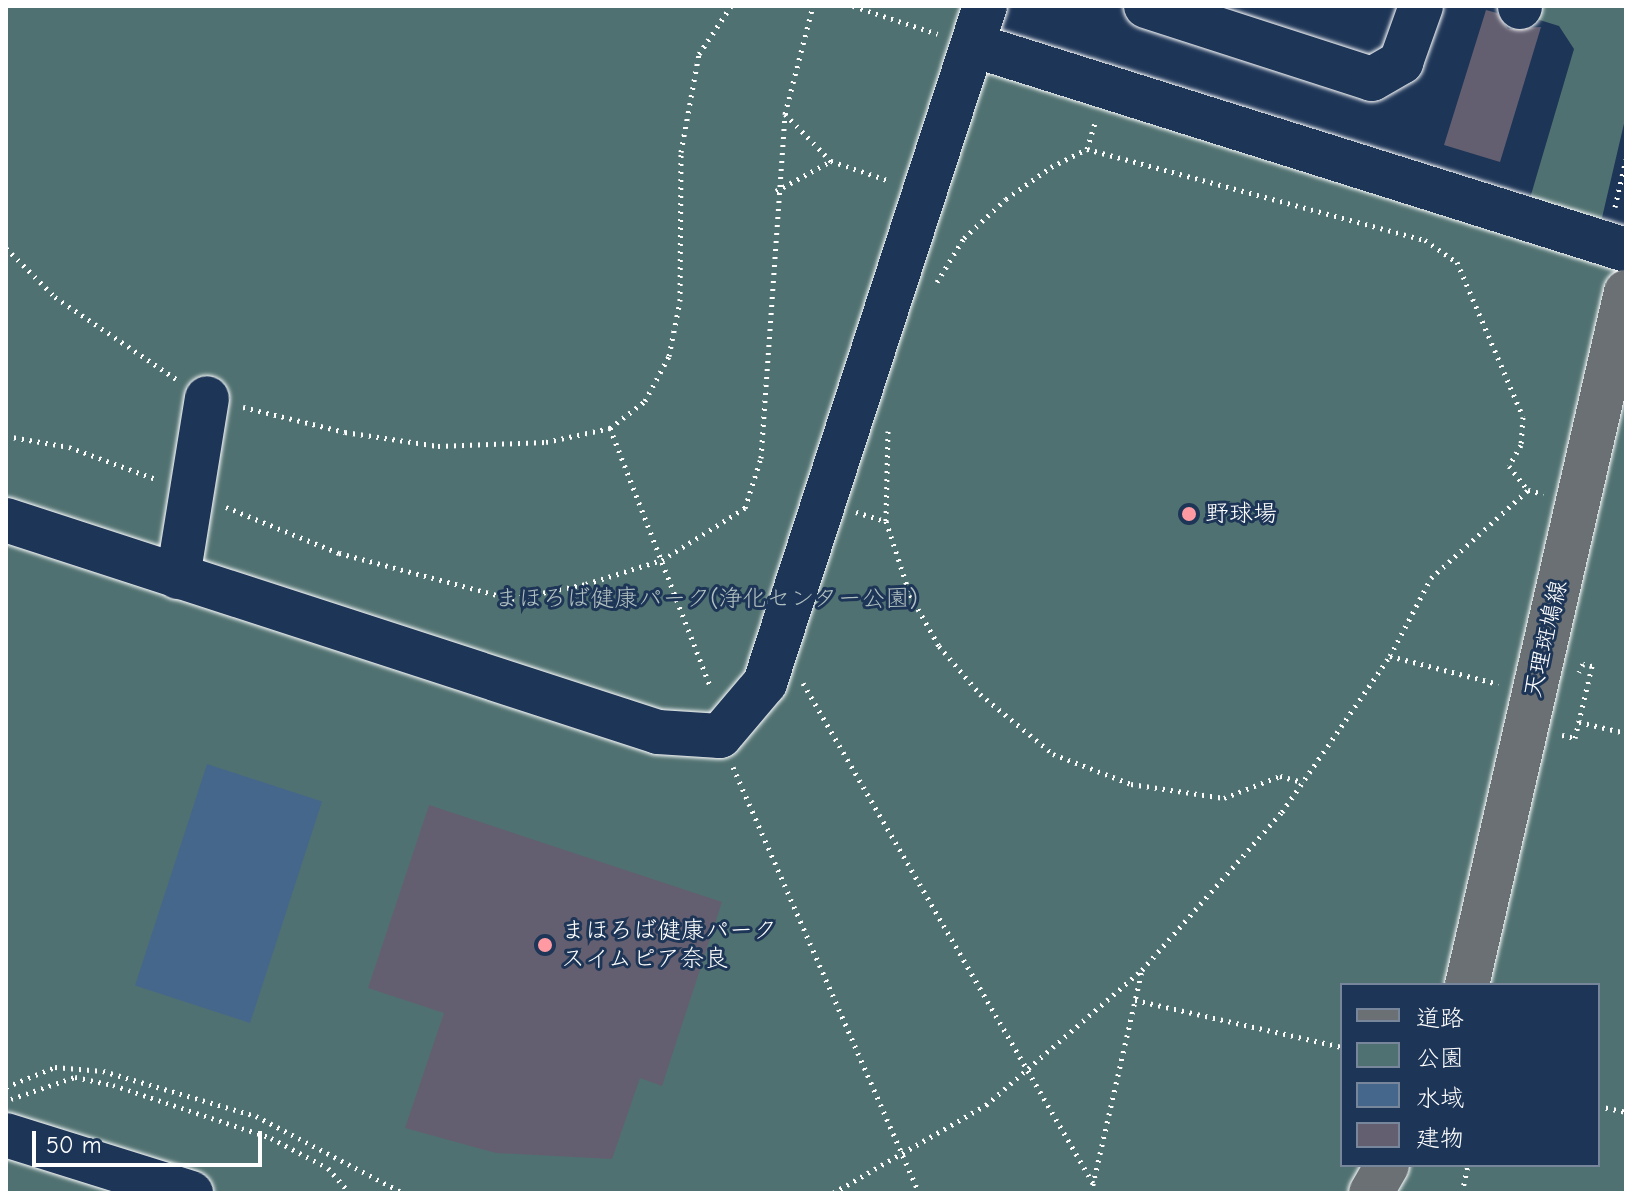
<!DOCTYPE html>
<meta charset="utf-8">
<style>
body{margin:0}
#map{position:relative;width:1632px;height:1199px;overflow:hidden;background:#1d3557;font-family:"Comic Neue","Klee One",sans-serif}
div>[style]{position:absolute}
.green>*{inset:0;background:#507171}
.water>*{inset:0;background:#46678c;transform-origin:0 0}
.building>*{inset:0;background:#635f71}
.path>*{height:5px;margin-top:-2.5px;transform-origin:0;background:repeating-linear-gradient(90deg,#fff 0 2px,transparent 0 8px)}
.roads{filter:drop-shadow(0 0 2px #fff) drop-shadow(0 0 2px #fff)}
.minor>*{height:44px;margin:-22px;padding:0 22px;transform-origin:22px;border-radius:22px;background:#1d3557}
.major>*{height:44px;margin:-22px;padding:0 22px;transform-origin:22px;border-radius:22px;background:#6b7074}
.dots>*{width:22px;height:22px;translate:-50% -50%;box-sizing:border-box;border:4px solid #1d3557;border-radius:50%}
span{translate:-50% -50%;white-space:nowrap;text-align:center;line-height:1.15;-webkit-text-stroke:6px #1d3557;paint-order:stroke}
.poi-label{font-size:24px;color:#fff}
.left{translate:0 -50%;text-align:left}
.park-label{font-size:24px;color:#b0bfbf}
.street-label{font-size:24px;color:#fff}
.frame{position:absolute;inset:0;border:8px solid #fff;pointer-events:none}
.legend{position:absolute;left:1340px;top:983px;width:260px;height:184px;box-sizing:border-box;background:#1d3557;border:2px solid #77869a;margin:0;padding:10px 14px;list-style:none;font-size:24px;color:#fff}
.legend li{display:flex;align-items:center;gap:16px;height:40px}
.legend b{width:40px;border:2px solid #77869a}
.scale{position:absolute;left:32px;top:1131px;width:230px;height:36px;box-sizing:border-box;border:4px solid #fff;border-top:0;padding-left:10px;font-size:24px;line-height:28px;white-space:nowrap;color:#fff;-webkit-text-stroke:6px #1d3557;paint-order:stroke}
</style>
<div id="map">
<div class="green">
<i style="clip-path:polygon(evenodd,6px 6px,969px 6px,965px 21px,1626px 267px,1626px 1193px,6px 1193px,6px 6px,1342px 985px,1598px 985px,1598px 1165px,1342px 1165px,1342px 985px)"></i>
<i style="clip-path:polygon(1534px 6px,1626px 6px,1626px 115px,1601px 222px,1528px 205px,1574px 49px,1559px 26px,1530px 17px)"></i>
</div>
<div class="water">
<i style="left:207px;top:764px;width:121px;height:233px;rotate:18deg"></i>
</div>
<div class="building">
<i style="clip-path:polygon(1486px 10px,1497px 13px,1508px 29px,1541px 27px,1500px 162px,1444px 145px)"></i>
<i style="clip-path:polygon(429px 805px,722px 902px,662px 1086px,640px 1078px,612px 1159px,496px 1153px,405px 1128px,444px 1013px,368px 988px)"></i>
</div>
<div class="path">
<i style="left:853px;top:6px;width:89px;rotate:18.2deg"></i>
<i style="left:785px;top:114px;width:66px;rotate:45.6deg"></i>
<i style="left:831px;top:161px;width:62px;rotate:18.7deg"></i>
<i style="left:1087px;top:149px;width:28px;rotate:-73deg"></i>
<i style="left:776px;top:191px;width:63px;rotate:-28.6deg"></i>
<i style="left:1615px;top:207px;width:49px;rotate:-77.1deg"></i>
<i style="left:6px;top:248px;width:69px;rotate:45deg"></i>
<i style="left:55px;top:297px;width:146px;rotate:34.1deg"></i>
<i style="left:937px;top:282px;width:52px;rotate:-58.5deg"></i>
<i style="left:964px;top:238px;width:57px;rotate:-42.9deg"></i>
<i style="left:1006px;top:199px;width:55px;rotate:-35.4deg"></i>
<i style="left:1051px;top:167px;width:40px;rotate:-26.6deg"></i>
<i style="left:1087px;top:149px;width:350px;rotate:15.1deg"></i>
<i style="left:1425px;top:240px;width:39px;rotate:35deg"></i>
<i style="left:1457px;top:262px;width:168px;rotate:66.9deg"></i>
<i style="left:1523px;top:417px;width:28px;rotate:94deg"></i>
<i style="left:1521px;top:445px;width:24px;rotate:120deg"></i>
<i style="left:1509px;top:466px;width:31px;rotate:52deg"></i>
<i style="left:243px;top:407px;width:105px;rotate:13.8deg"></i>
<i style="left:345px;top:432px;width:94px;rotate:8.6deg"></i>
<i style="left:438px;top:446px;width:108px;rotate:-2.1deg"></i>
<i style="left:546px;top:442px;width:66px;rotate:-12.3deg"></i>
<i style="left:610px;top:428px;width:44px;rotate:-37.6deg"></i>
<i style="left:645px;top:401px;width:51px;rotate:-61.9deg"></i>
<i style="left:669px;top:356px;width:56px;rotate:-78.7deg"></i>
<i style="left:680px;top:301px;width:149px;rotate:-89.6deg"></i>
<i style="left:681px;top:152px;width:100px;rotate:-79.6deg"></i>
<i style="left:699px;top:54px;width:58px;rotate:-56.3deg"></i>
<i style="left:610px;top:428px;width:279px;rotate:68.8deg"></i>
<i style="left:888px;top:431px;width:90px;rotate:91.3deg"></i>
<i style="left:886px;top:521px;width:78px;rotate:72deg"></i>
<i style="left:910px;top:595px;width:59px;rotate:60.4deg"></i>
<i style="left:939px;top:646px;width:63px;rotate:49.5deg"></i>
<i style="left:980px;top:694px;width:94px;rotate:39.4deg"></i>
<i style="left:1053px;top:754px;width:84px;rotate:21deg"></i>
<i style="left:1131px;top:784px;width:94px;rotate:8.6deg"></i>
<i style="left:1224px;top:798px;width:60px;rotate:-21.4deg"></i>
<i style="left:1280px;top:776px;width:24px;rotate:15deg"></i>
<i style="left:6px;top:436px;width:64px;rotate:9.9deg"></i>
<i style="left:69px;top:447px;width:95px;rotate:20.3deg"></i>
<i style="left:226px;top:507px;width:122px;rotate:22.2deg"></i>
<i style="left:339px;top:553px;width:179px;rotate:14.9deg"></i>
<i style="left:512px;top:599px;width:76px;rotate:-11.5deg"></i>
<i style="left:586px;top:584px;width:80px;rotate:-17.5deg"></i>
<i style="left:662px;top:560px;width:98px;rotate:-32.1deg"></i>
<i style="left:745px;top:508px;width:52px;rotate:-72.3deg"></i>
<i style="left:761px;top:458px;width:345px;rotate:-86deg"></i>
<i style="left:785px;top:114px;width:112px;rotate:-75.5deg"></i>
<i style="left:856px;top:512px;width:31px;rotate:17deg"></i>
<i style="left:1390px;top:656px;width:112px;rotate:14.5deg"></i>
<i style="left:803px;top:683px;width:578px;rotate:59.89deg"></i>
<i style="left:1579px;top:722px;width:48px;rotate:13.2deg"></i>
<i style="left:1562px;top:735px;width:13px;rotate:13deg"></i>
<i style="left:1575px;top:738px;width:74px;rotate:-76.7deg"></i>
<i style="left:1592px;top:666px;width:9px;rotate:-167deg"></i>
<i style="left:1583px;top:664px;width:9px;rotate:117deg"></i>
<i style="left:733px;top:767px;width:465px;rotate:66.4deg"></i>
<i style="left:1135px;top:1000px;width:212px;rotate:12.8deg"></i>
<i style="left:6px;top:1087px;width:53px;rotate:-22.2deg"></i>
<i style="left:55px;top:1067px;width:48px;rotate:4.8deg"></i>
<i style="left:103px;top:1071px;width:159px;rotate:16.4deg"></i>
<i style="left:256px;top:1116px;width:166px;rotate:27.6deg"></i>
<i style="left:11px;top:1099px;width:68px;rotate:-19deg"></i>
<i style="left:75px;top:1077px;width:39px;rotate:12deg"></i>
<i style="left:113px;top:1085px;width:167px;rotate:18.5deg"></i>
<i style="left:271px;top:1138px;width:64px;rotate:27.8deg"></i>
<i style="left:328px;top:1168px;width:33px;rotate:49deg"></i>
<i style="left:1598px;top:1106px;width:29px;rotate:12deg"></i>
<i style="left:833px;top:1193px;width:177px;rotate:-29.9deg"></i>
<i style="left:986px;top:1105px;width:206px;rotate:-40.9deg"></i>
<i style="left:1142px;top:970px;width:211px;rotate:-48.5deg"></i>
<i style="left:1282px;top:812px;width:190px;rotate:-55.3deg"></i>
<i style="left:1390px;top:656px;width:88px;rotate:-62.3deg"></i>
<i style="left:1431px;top:578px;width:131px;rotate:-42.2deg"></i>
<i style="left:1528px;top:490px;width:16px;rotate:14deg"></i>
<i style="left:1091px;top:1193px;width:228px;rotate:-77.1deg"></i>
<i style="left:1462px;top:1193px;width:29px;rotate:-78deg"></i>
</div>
<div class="roads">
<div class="minor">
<i style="left:1146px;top:6px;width:237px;rotate:17.9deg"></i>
<i style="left:1372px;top:79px;width:34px;rotate:-30deg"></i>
<i style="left:1401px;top:62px;width:59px;rotate:-70.3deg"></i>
<i style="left:1520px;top:7px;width:1px;rotate:-90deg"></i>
<i style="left:973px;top:45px;width:684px;rotate:17.43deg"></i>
<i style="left:6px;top:520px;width:686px;rotate:18.01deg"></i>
<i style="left:658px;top:732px;width:62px;rotate:3.7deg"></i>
<i style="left:720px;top:736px;width:70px;rotate:-49.7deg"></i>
<i style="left:765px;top:683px;width:712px;rotate:-72deg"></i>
<i style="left:178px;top:577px;width:181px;rotate:-80.8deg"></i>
<i style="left:6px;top:1135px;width:194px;rotate:17.4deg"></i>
</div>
<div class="major">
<i style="left:1467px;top:985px;width:711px;rotate:-77.08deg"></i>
<i style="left:1371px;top:1193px;width:32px;rotate:-60deg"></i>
</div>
</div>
<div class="dots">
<i style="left:1189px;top:514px;background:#ff9aa2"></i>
<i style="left:545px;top:945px;background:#ff9aa2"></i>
</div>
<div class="poi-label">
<span class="left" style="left:1205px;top:514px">野球場</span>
<span class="left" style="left:561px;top:945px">まほろば健康パーク<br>スイムピア奈良</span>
</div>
<div class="park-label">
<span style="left:706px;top:599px">まほろば健康パーク(浄化センター公園)</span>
</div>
<div class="street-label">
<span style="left:1546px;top:639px;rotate:-77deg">天理斑鳩線</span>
</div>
<div class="frame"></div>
<ul class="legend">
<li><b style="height:10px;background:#6b7074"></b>道路</li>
<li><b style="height:22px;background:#507171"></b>公園</li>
<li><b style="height:22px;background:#46678c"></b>水域</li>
<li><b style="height:22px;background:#635f71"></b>建物</li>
</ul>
<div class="scale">50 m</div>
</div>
